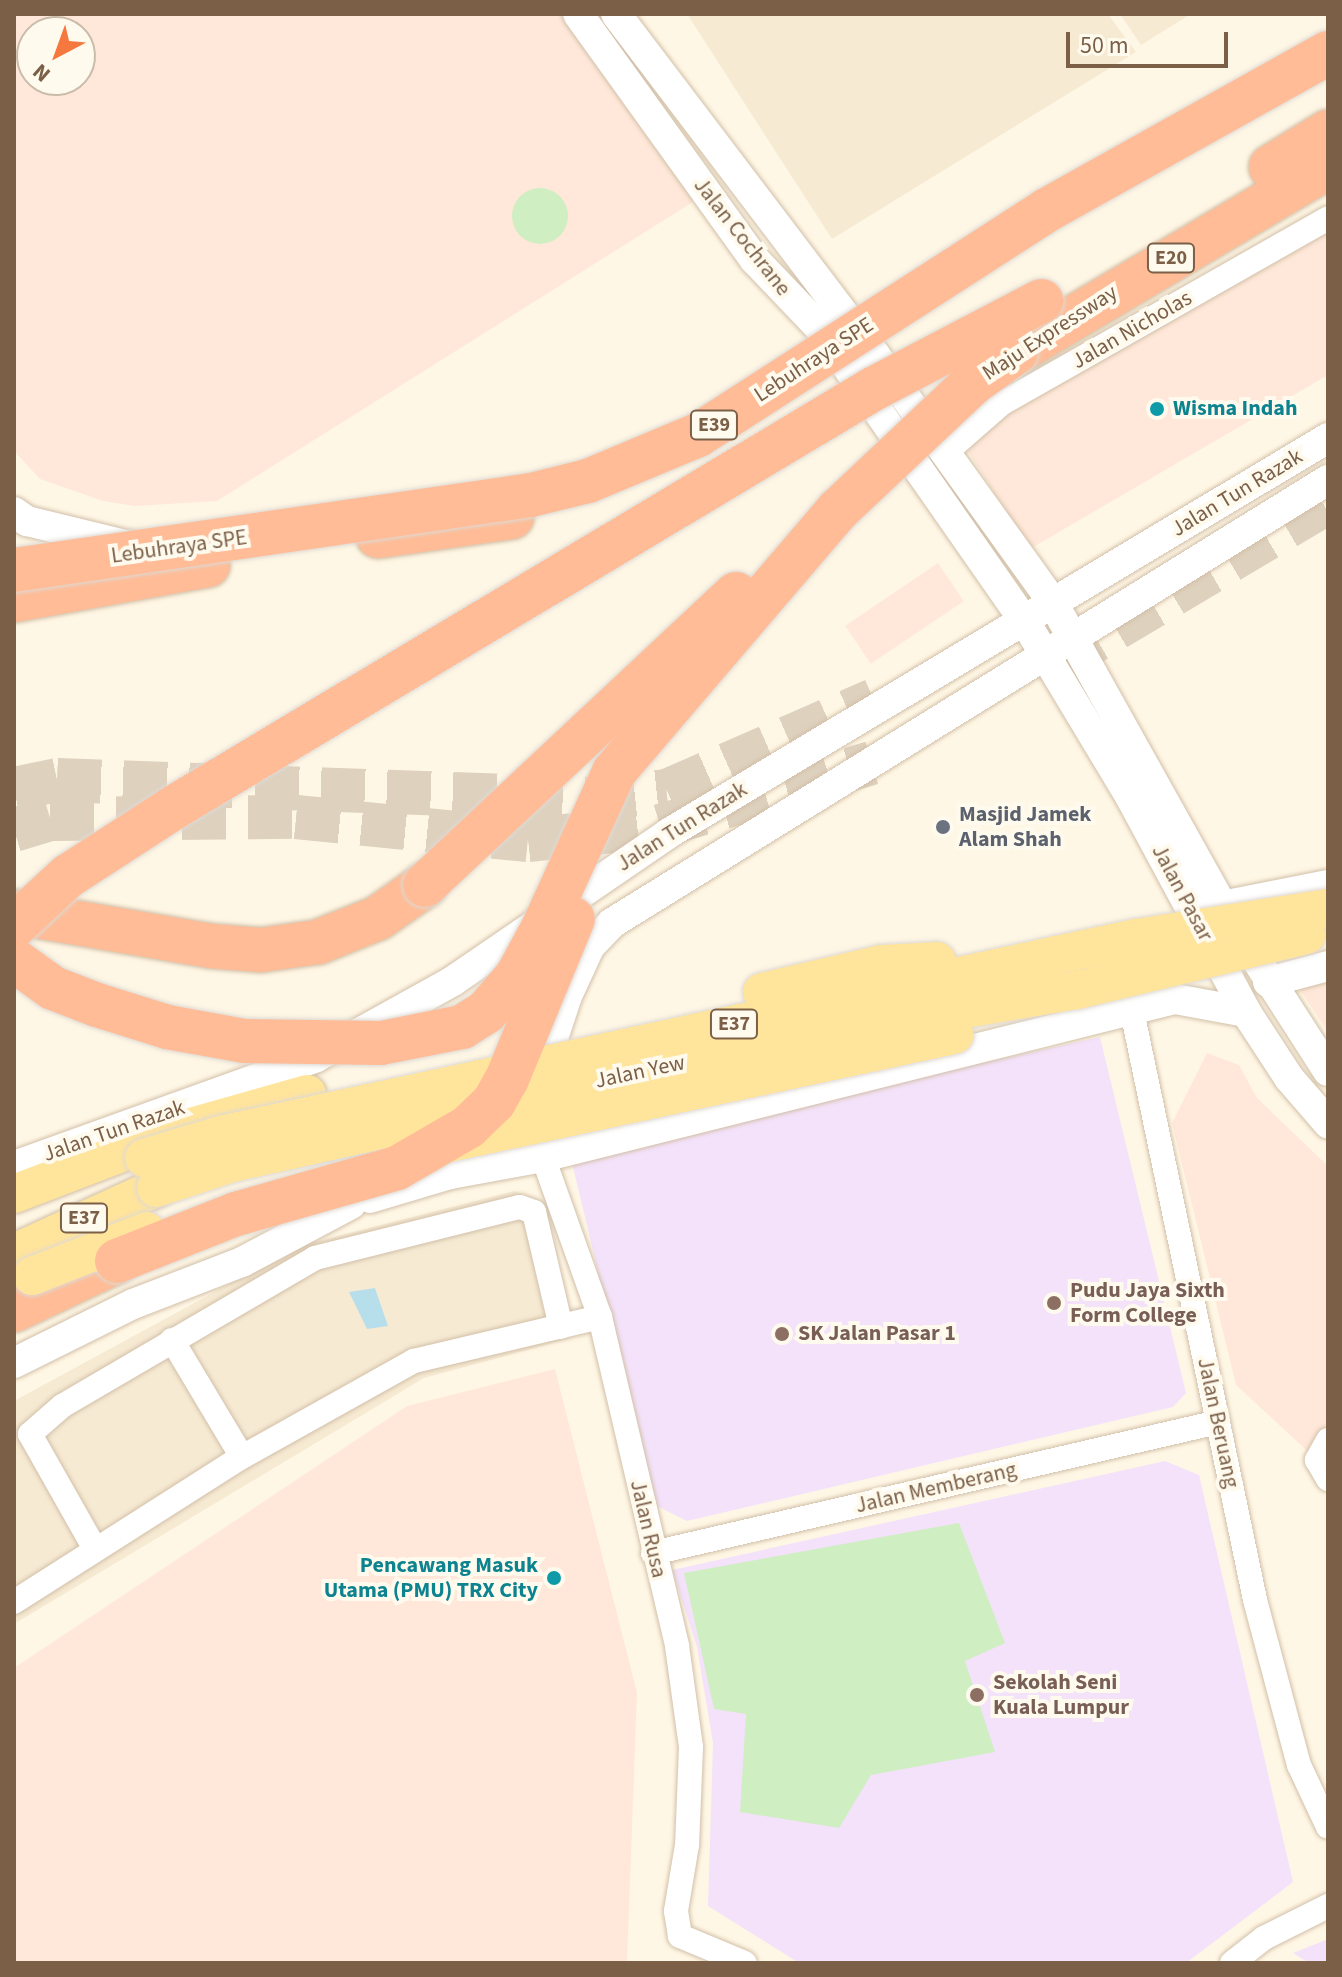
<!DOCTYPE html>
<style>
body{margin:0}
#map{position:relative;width:1342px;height:1977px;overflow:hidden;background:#fff7e5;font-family:"Source Sans 3",sans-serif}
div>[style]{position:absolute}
.residential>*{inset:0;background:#f7ead3}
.commercial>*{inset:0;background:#ffe8d9;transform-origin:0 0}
.education>*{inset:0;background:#f4e2fb}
.green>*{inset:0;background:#cfeec2}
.round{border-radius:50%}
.water>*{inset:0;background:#b7deeb}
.motorway-tunnel>*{height:44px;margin-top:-22px;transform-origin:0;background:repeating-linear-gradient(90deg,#ded1be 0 44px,transparent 0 66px)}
.roads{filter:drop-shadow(0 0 2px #d2c0a9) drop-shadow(0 0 2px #d2c0a9)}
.minor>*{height:24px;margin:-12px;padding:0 12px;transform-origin:12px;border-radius:12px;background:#fff}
.tertiary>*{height:30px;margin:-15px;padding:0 15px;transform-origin:15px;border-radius:15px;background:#fff}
.primary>*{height:38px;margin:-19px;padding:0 19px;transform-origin:19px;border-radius:19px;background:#ffe49c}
.motorway>*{height:44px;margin:-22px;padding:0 22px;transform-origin:22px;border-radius:22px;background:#ffbc96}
.bridges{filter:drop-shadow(0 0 2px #dfd9d3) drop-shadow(0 0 2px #dfd9d3)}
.primary-bridge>*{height:38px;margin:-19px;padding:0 19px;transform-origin:19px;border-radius:19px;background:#ffe49c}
.motorway-bridge>*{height:44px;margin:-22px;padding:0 22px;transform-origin:22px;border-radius:22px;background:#ffbc96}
.dots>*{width:22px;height:22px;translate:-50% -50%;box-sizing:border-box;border:4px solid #fffaee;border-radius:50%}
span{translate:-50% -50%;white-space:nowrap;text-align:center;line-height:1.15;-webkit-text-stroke:8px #fffaee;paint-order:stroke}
.shield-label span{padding:2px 6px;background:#fffaee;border:2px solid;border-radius:6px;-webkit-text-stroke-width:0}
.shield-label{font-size:20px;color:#7b5f47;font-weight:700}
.street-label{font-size:22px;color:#7b5f47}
.culture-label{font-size:22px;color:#0d838f;font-weight:700}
.left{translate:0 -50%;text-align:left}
.right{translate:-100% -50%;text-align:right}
.worship-label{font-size:22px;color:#5b616d;font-weight:700}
.education-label{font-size:22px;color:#785e54;font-weight:700}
.frame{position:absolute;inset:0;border:16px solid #7b5f47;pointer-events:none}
.north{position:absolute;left:16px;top:16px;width:80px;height:80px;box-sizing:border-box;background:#fffaee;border:2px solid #cabcab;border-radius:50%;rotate:221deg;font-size:22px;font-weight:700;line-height:32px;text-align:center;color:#7b5f47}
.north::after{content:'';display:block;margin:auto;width:28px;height:36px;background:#f5793e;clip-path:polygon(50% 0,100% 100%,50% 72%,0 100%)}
.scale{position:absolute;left:1066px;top:32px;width:162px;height:36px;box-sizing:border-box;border:4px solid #7b5f47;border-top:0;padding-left:10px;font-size:24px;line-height:28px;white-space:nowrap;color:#7b5f47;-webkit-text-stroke:6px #fffaee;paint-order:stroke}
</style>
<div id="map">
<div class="residential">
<i style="clip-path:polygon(687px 14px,1108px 14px,1136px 52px,832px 239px)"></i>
<i style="clip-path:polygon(1120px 14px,1191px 14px,1141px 45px)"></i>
<i style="clip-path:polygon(514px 1191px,536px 1201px,568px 1339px,424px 1378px,14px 1624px,14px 1401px,299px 1246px)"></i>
</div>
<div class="commercial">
<i style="clip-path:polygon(evenodd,14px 14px,567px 14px,696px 200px,217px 501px,135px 506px,103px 501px,40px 479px,14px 451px,14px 14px,32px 32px,80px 32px,80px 80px,32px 80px,32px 32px)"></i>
<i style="clip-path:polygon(1328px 228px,1328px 375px,1030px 549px,964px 445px,1003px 413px)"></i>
<i style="left:938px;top:563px;width:46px;height:112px;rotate:56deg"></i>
<i style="clip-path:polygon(1328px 980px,1328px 1032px,1298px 987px)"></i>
<i style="clip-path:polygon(1207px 1053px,1239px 1065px,1257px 1098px,1328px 1166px,1328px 1470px,1236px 1385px,1172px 1123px)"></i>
<i style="clip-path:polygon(555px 1369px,637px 1693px,627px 1963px,14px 1963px,14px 1668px,407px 1406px)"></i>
</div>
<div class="education">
<i style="clip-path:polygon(1100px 1037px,1186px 1393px,1173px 1407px,687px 1521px,653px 1504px,570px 1154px)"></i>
<i style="clip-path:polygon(1165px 1461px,1199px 1475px,1293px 1882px,1186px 1963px,799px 1963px,708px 1906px,713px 1743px,697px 1647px,672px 1570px)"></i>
<i style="clip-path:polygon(1328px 1939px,1328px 1963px,1309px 1963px,1293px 1953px)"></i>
</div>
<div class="green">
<i class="round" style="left:512px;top:188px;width:56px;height:56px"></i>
<i style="clip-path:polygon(959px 1523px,1005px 1643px,965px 1661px,995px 1752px,871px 1775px,839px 1828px,740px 1812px,746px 1714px,714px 1709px,684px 1573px)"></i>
</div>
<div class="water">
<i style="clip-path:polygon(375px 1288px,388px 1326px,367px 1329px,349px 1292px)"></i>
</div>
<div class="motorway-tunnel">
<i style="left:1059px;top:662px;width:313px;rotate:-30.7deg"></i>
<i style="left:14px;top:789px;width:44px;rotate:-11.8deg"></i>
<i style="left:57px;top:780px;width:534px;rotate:2.04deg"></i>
<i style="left:591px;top:799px;width:76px;rotate:-6deg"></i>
<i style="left:667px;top:791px;width:226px;rotate:-23.7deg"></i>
<i style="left:14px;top:830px;width:38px;rotate:-17deg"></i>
<i style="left:50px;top:819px;width:246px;rotate:-0.5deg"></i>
<i style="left:296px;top:817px;width:233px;rotate:5.7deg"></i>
<i style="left:528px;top:840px;width:133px;rotate:-6.1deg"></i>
<i style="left:660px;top:826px;width:221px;rotate:-16.6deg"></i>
</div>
<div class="roads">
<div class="minor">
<i style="left:945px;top:453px;width:74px;rotate:-41.2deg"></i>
<i style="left:1001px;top:404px;width:376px;rotate:-29.6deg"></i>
<i style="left:1132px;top:1011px;width:602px;rotate:78.2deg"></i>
<i style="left:1255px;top:1600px;width:171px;rotate:75.1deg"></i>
<i style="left:1299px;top:1765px;width:68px;rotate:64.9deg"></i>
<i style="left:543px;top:1157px;width:170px;rotate:70.4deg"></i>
<i style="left:600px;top:1317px;width:338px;rotate:76.8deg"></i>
<i style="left:677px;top:1646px;width:102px;rotate:82.1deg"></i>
<i style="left:691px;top:1747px;width:98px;rotate:92.3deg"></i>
<i style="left:687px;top:1845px;width:67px;rotate:99.5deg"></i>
<i style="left:676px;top:1911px;width:25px;rotate:81deg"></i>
<i style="left:680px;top:1936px;width:70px;rotate:22.6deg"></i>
<i style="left:172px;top:1340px;width:136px;rotate:59.1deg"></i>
<i style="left:1328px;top:1440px;width:23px;rotate:119deg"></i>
<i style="left:1317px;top:1460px;width:22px;rotate:60deg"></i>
<i style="left:95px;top:1549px;width:132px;rotate:-119.5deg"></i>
<i style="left:30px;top:1434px;width:43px;rotate:-41.2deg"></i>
<i style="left:62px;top:1406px;width:293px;rotate:-30.3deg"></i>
<i style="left:315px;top:1258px;width:211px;rotate:-14deg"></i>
<i style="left:520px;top:1207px;width:15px;rotate:20deg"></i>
<i style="left:534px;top:1212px;width:118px;rotate:76.8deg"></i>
<i style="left:653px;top:1553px;width:580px;rotate:-13.05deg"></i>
<i style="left:14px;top:1602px;width:270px;rotate:-32.5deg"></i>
<i style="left:242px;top:1457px;width:197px;rotate:-29.2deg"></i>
<i style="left:414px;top:1361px;width:191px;rotate:-13.3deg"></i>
<i style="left:1232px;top:1963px;width:41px;rotate:-38deg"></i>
<i style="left:1264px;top:1938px;width:72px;rotate:-26.6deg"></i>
</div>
<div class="tertiary">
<i style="left:578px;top:14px;width:303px;rotate:54.3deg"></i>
<i style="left:755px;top:260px;width:94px;rotate:46.3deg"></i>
<i style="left:820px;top:328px;width:356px;rotate:55.1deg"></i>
<i style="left:1024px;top:620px;width:208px;rotate:59deg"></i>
<i style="left:1131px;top:798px;width:243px;rotate:61.7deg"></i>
<i style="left:1246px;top:1012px;width:79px;rotate:56.9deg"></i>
<i style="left:1289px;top:1078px;width:60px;rotate:49.1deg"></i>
<i style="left:616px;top:14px;width:428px;rotate:52.8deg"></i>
<i style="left:875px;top:355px;width:305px;rotate:54.3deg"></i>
<i style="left:1053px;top:603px;width:347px;rotate:60.8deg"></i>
<i style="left:1222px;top:906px;width:196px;rotate:57.3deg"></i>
<i style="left:14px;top:512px;width:16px;rotate:35deg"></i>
<i style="left:27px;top:521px;width:114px;rotate:13.7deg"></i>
<i style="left:1222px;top:906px;width:108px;rotate:-11.2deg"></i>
<i style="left:1268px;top:982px;width:62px;rotate:-14.9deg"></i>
<i style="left:539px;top:1081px;width:89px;rotate:-71.8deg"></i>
<i style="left:567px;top:996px;width:55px;rotate:-65.3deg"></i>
<i style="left:590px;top:946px;width:32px;rotate:-46deg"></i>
<i style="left:612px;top:923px;width:842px;rotate:-31.75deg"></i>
<i style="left:14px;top:1166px;width:321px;rotate:-19.8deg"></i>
<i style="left:316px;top:1057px;width:157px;rotate:-29deg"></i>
<i style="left:453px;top:981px;width:262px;rotate:-34.4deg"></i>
<i style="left:669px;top:833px;width:768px;rotate:-30.94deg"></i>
<i style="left:370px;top:1198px;width:84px;rotate:-16.7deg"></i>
<i style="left:450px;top:1174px;width:95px;rotate:-10.4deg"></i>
<i style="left:543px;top:1157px;width:651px;rotate:-14.04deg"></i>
<i style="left:1175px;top:999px;width:72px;rotate:10.4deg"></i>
<i style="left:14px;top:1363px;width:133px;rotate:-26.4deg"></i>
<i style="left:133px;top:1304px;width:117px;rotate:-21.1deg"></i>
<i style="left:242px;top:1262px;width:123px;rotate:-28deg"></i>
</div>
<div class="primary">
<i style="left:14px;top:1194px;width:185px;rotate:-20.9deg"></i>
<i style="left:187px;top:1128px;width:125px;rotate:-15.8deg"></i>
<i style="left:14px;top:1253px;width:156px;rotate:-24.6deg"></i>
</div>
<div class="motorway">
<i style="left:1271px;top:167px;width:67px;rotate:-31.6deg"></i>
<i style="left:1016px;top:352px;width:363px;rotate:-30.7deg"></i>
<i style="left:378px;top:536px;width:135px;rotate:-8.1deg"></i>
<i style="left:14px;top:600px;width:197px;rotate:-10.2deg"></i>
<i style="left:14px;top:912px;width:199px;rotate:9.8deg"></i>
<i style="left:210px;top:946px;width:51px;rotate:4.5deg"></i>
<i style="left:261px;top:950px;width:58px;rotate:-8deg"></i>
<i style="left:318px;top:942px;width:65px;rotate:-21.8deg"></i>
<i style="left:378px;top:918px;width:57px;rotate:-35.1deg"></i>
<i style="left:14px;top:1310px;width:114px;rotate:-25.4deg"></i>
</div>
</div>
<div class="bridges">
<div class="primary-bridge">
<i style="left:762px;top:992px;width:123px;rotate:-13.1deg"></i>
<i style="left:882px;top:964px;width:55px;rotate:-3.1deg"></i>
<i style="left:444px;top:1144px;width:522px;rotate:-12.06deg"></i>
<i style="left:144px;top:1158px;width:79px;rotate:-16.8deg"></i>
<i style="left:220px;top:1135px;width:937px;rotate:-12.14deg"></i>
<i style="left:1136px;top:938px;width:194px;rotate:-8.9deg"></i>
<i style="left:156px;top:1188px;width:80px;rotate:-18.2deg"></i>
<i style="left:232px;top:1163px;width:572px;rotate:-12.53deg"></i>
<i style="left:790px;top:1039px;width:291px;rotate:-9.7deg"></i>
<i style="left:1077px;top:990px;width:236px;rotate:-13.5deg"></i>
<i style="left:32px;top:1276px;width:123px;rotate:-21.4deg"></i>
</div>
<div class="motorway-bridge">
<i style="left:14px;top:570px;width:522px;rotate:-8.25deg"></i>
<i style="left:531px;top:495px;width:59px;rotate:-13.8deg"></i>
<i style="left:588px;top:481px;width:119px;rotate:-22.7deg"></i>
<i style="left:698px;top:435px;width:415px;rotate:-32.8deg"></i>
<i style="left:1047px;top:210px;width:322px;rotate:-29.2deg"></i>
<i style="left:425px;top:885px;width:426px;rotate:-43.1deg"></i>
<i style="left:14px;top:926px;width:74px;rotate:-42.8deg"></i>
<i style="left:68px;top:876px;width:125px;rotate:-32.9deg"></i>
<i style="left:173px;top:808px;width:816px;rotate:-30.9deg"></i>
<i style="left:873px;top:389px;width:190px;rotate:-27.6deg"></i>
<i style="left:14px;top:960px;width:48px;rotate:35.7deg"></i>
<i style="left:53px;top:988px;width:47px;rotate:21.1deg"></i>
<i style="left:97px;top:1005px;width:73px;rotate:17.4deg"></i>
<i style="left:167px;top:1027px;width:78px;rotate:10.3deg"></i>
<i style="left:244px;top:1041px;width:137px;rotate:0.8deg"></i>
<i style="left:381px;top:1043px;width:83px;rotate:-11.2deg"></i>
<i style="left:462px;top:1027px;width:28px;rotate:-32deg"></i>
<i style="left:486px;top:1012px;width:48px;rotate:-49.3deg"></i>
<i style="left:517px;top:976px;width:55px;rotate:-61.6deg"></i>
<i style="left:543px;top:928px;width:171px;rotate:-65.5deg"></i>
<i style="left:614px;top:772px;width:345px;rotate:-49.5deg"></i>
<i style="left:838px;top:510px;width:185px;rotate:-43.3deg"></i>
<i style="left:973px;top:383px;width:53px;rotate:-35.8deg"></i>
<i style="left:117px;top:1261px;width:128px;rotate:-21.6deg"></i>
<i style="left:236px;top:1214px;width:167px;rotate:-15.9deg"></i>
<i style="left:397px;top:1168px;width:82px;rotate:-30deg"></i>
<i style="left:468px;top:1127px;width:36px;rotate:-44deg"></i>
<i style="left:494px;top:1102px;width:26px;rotate:-61deg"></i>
<i style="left:507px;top:1079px;width:173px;rotate:-67.6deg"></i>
</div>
</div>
<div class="dots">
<i style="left:1157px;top:409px;background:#0f9aa8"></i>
<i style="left:943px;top:827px;background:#6b7280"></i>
<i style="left:1054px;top:1303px;background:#8d6e63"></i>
<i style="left:782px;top:1334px;background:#8d6e63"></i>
<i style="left:554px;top:1578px;background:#0f9aa8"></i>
<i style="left:977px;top:1695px;background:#8d6e63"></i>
</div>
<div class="shield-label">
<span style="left:1171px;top:258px">E20</span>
<span style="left:714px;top:425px">E39</span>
<span style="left:734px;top:1024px">E37</span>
<span style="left:84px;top:1218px">E37</span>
</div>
<div class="street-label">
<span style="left:742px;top:237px;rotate:52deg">Jalan Cochrane</span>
<span style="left:1132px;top:330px;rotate:-30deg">Jalan Nicholas</span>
<span style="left:1050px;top:333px;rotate:-33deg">Maju Expressway</span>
<span style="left:814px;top:360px;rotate:-33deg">Lebuhraya SPE</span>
<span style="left:1237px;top:493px;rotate:-31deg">Jalan Tun Razak</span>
<span style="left:179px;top:547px;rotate:-8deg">Lebuhraya SPE</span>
<span style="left:682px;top:827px;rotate:-32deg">Jalan Tun Razak</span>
<span style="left:1182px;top:893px;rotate:62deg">Jalan Pasar</span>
<span style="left:640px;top:1072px;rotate:-12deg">Jalan Yew</span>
<span style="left:114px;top:1131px;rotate:-19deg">Jalan Tun Razak</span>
<span style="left:1218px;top:1423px;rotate:78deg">Jalan Beruang</span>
<span style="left:936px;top:1488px;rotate:-13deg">Jalan Memberang</span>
<span style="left:648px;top:1529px;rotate:77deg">Jalan Rusa</span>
</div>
<div class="culture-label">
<span class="left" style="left:1173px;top:409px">Wisma Indah</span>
<span class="right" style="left:538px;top:1578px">Pencawang Masuk<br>Utama (PMU) TRX City</span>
</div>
<div class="worship-label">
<span class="left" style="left:959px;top:827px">Masjid Jamek<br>Alam Shah</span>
</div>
<div class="education-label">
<span class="left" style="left:1070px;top:1303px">Pudu Jaya Sixth<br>Form College</span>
<span class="left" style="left:798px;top:1334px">SK Jalan Pasar 1</span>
<span class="left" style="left:993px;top:1695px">Sekolah Seni<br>Kuala Lumpur</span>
</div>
<div class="frame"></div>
<div class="north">N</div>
<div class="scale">50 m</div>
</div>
